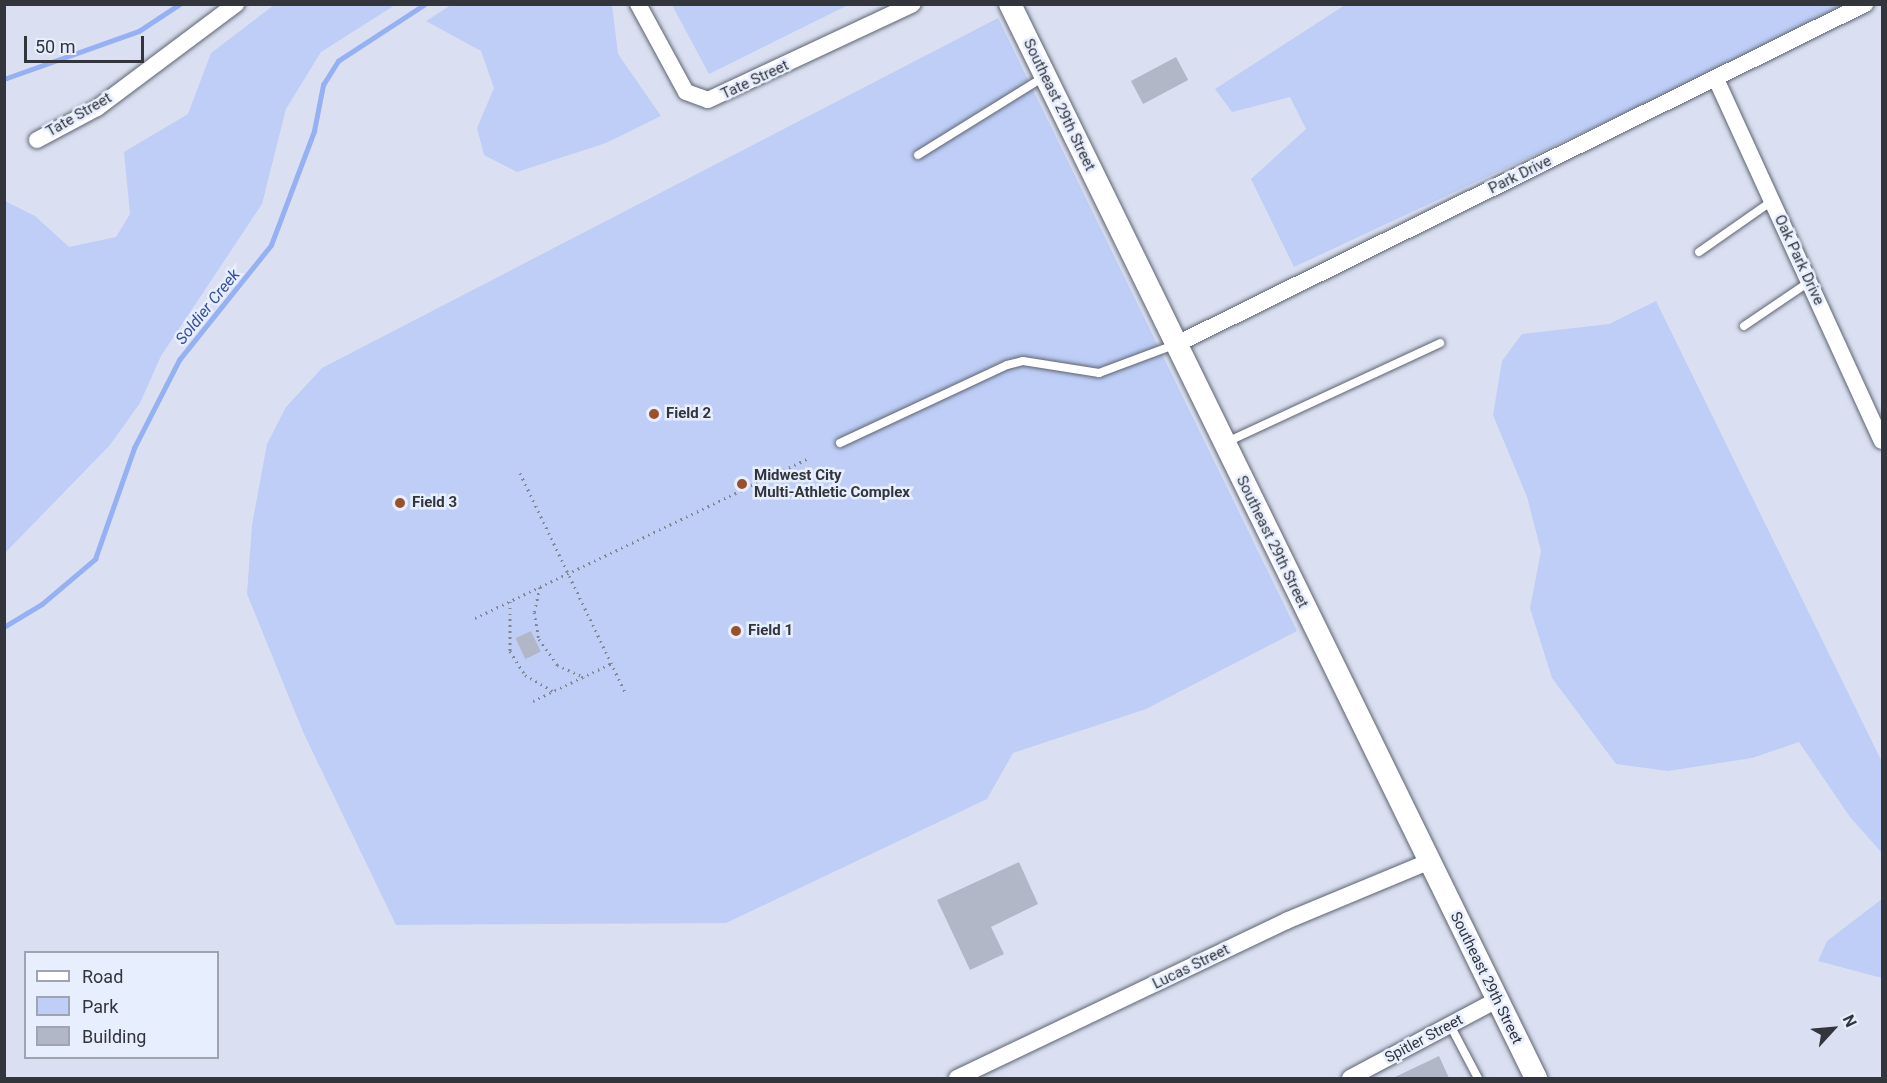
<!DOCTYPE html>
<style>
body{margin:0}
#map{position:relative;width:1887px;height:1083px;overflow:hidden;background:#dae0f1;font-family:Roboto,sans-serif}
div>[style]{position:absolute}
.green>*{inset:0;background:#becef6}
.stream>*{height:4.5px;margin:-2.25px;padding:0 2.25px;transform-origin:2.25px;border-radius:2.25px;background:#96b0f4}
.building>*{inset:0;background:#b1b7c7;transform-origin:0 0}
.path>*{height:3px;margin-top:-1.5px;transform-origin:0;background:repeating-linear-gradient(90deg,#818691 0 1.5px,transparent 0 6px)}
.roads{filter:drop-shadow(0 0 2px #5d6371) drop-shadow(0 0 2px #5d6371)}
.service>*{height:8px;margin:-4px;padding:0 4px;transform-origin:4px;border-radius:4px;background:#fff}
.minor>*{height:16px;margin:-8px;padding:0 8px;transform-origin:8px;border-radius:8px;background:#fff}
.secondary>*{height:22px;margin:-11px;padding:0 11px;transform-origin:11px;border-radius:11px;background:#fff}
.dots>*{width:16px;height:16px;translate:-50% -50%;box-sizing:border-box;border:3px solid #e7eefe;border-radius:50%}
span{translate:-50% -50%;white-space:nowrap;text-align:center;line-height:1.15;-webkit-text-stroke:5px #e7eefe;paint-order:stroke}
.street-label{font-size:15px;color:#32353b}
.poi-label{font-size:15px;color:#32353b;font-weight:700}
.left{translate:0 -50%;text-align:left}
.water-label{font-size:16px;color:#364f9f;font-style:italic}
.frame{position:absolute;inset:0;border:6px solid #32353b;pointer-events:none}
.legend{position:absolute;left:24px;top:951px;width:195px;height:108px;box-sizing:border-box;background:#e7eefe;border:2px solid #9fa4b0;margin:0;padding:8px 10px;list-style:none;font-size:18px;color:#32353b}
.legend li{display:flex;align-items:center;gap:12px;height:30px}
.legend b{width:30px;border:2px solid #9fa4b0}
.north{position:absolute;left:1803px;top:999px;width:60px;height:60px;-webkit-text-stroke:4px #e7eefe;paint-order:stroke;rotate:64deg;font-size:16px;font-weight:700;line-height:24px;text-align:center;color:#32353b}
.north::after{content:'';display:block;margin:auto;width:21px;height:27px;background:#32353b;clip-path:polygon(50% 0,100% 100%,50% 72%,0 100%)}
.scale{position:absolute;left:24px;top:36px;width:120px;height:27px;box-sizing:border-box;border:3px solid #32353b;border-top:0;padding-left:8px;font-size:18px;line-height:21px;white-space:nowrap;color:#32353b;-webkit-text-stroke:4px #e7eefe;paint-order:stroke}
</style>
<div id="map">
<div class="green">
<i style="clip-path:polygon(274px 5px,395px 5px,321px 52px,286px 109px,262px 204px,161px 356px,140px 403px,110px 445px,5px 553px,5px 201px,35px 216px,69px 247px,116px 237px,130px 214px,124px 152px,188px 114px,211px 53px)"></i>
<i style="clip-path:polygon(451px 5px,612px 5px,618px 54px,661px 116px,606px 143px,517px 172px,484px 155px,477px 128px,494px 88px,481px 51px,426px 21px)"></i>
<i style="clip-path:polygon(672px 5px,848px 5px,709px 74px)"></i>
<i style="clip-path:polygon(1345px 5px,1856px 5px,1294px 267px,1251px 179px,1306px 129px,1290px 97px,1232px 112px,1215px 89px)"></i>
<i style="clip-path:polygon(998px 18px,1297px 631px,1146px 709px,1013px 753px,987px 799px,726px 923px,396px 925px,304px 734px,247px 594px,252px 525px,267px 444px,286px 407px,322px 368px)"></i>
<i style="clip-path:polygon(1656px 301px,1882px 762px,1882px 853px,1850px 817px,1799px 742px,1752px 758px,1668px 771px,1616px 764px,1552px 678px,1530px 608px,1541px 551px,1527px 497px,1493px 415px,1502px 361px,1522px 334px,1609px 324px)"></i>
<i style="clip-path:polygon(1882px 899px,1882px 978px,1818px 961px,1827px 941px)"></i>
</div>
<div class="stream">
<i style="left:4px;top:79px;width:143px;rotate:-19.6deg"></i>
<i style="left:139px;top:31px;width:49px;rotate:-33.4deg"></i>
<i style="left:4px;top:627px;width:44px;rotate:-31.2deg"></i>
<i style="left:42px;top:604px;width:70px;rotate:-40.3deg"></i>
<i style="left:95px;top:559px;width:118px;rotate:-70.6deg"></i>
<i style="left:134px;top:448px;width:99px;rotate:-62.9deg"></i>
<i style="left:179px;top:360px;width:147px;rotate:-51.3deg"></i>
<i style="left:271px;top:245px;width:122px;rotate:-69.3deg"></i>
<i style="left:314px;top:131px;width:47px;rotate:-78.9deg"></i>
<i style="left:323px;top:85px;width:28px;rotate:-58deg"></i>
<i style="left:338px;top:61px;width:104px;rotate:-33.2deg"></i>
</div>
<div class="building">
<i style="left:1176px;top:57px;width:26px;height:51px;rotate:62deg"></i>
<i style="left:531px;top:631px;width:23px;height:17px;rotate:65deg"></i>
<i style="clip-path:polygon(1019px 862px,1038px 904px,991px 927px,1004px 954px,970px 970px,937px 900px)"></i>
<i style="clip-path:polygon(1439px 1056px,1449px 1078px,1393px 1078px)"></i>
</div>
<div class="path">
<i style="left:520px;top:473px;width:245px;rotate:64.4deg"></i>
<i style="left:540px;top:587px;width:26px;rotate:103deg"></i>
<i style="left:534px;top:612px;width:27px;rotate:80deg"></i>
<i style="left:539px;top:639px;width:32px;rotate:55deg"></i>
<i style="left:557px;top:665px;width:30px;rotate:24deg"></i>
<i style="left:510px;top:601px;width:50px;rotate:90deg"></i>
<i style="left:510px;top:651px;width:28px;rotate:58deg"></i>
<i style="left:525px;top:675px;width:32px;rotate:30deg"></i>
<i style="left:475px;top:618px;width:370px;rotate:-25.6deg"></i>
<i style="left:533px;top:701px;width:88px;rotate:-25.7deg"></i>
</div>
<div class="roads">
<div class="service">
<i style="left:918px;top:155px;width:148px;rotate:-31.8deg"></i>
<i style="left:1699px;top:252px;width:89px;rotate:-34.9deg"></i>
<i style="left:1744px;top:326px;width:78px;rotate:-34.1deg"></i>
<i style="left:1227px;top:442px;width:235px;rotate:-24.9deg"></i>
<i style="left:840px;top:443px;width:184px;rotate:-25deg"></i>
<i style="left:1007px;top:365px;width:16px;rotate:-14deg"></i>
<i style="left:1023px;top:361px;width:77px;rotate:9deg"></i>
<i style="left:1099px;top:373px;width:80px;rotate:-20.5deg"></i>
<i style="left:1450px;top:1025px;width:60px;rotate:62.2deg"></i>
</div>
<div class="minor">
<i style="left:638px;top:4px;width:100px;rotate:61.4deg"></i>
<i style="left:686px;top:92px;width:23px;rotate:20deg"></i>
<i style="left:708px;top:100px;width:226px;rotate:-25.1deg"></i>
<i style="left:1716px;top:79px;width:398px;rotate:65.4deg"></i>
<i style="left:37px;top:140px;width:68px;rotate:-28.1deg"></i>
<i style="left:97px;top:108px;width:174px;rotate:-36.8deg"></i>
<i style="left:1175px;top:345px;width:770px;rotate:-26.3deg"></i>
<i style="left:957px;top:1078px;width:365px;rotate:-25.5deg"></i>
<i style="left:1286px;top:921px;width:154px;rotate:-22.6deg"></i>
<i style="left:1350px;top:1078px;width:166px;rotate:-28deg"></i>
</div>
<div class="secondary">
<i style="left:1010px;top:4px;width:1196px;rotate:63.91deg"></i>
</div>
</div>
<div class="dots">
<i style="left:654px;top:414px;background:#98512b"></i>
<i style="left:742px;top:484px;background:#98512b"></i>
<i style="left:400px;top:503px;background:#98512b"></i>
<i style="left:736px;top:631px;background:#98512b"></i>
</div>
<div class="street-label">
<span style="left:755px;top:80px;rotate:-25deg">Tate Street</span>
<span style="left:1059px;top:105px;rotate:64deg">Southeast 29th Street</span>
<span style="left:79px;top:115px;rotate:-30deg">Tate Street</span>
<span style="left:1520px;top:175px;rotate:-26deg">Park Drive</span>
<span style="left:1799px;top:260px;rotate:65deg">Oak Park Drive</span>
<span style="left:1272px;top:542px;rotate:64deg">Southeast 29th Street</span>
<span style="left:1191px;top:967px;rotate:-26deg">Lucas Street</span>
<span style="left:1486px;top:978px;rotate:64deg">Southeast 29th Street</span>
<span style="left:1424px;top:1039px;rotate:-28deg">Spitler Street</span>
</div>
<div class="poi-label">
<span class="left" style="left:666px;top:414px">Field 2</span>
<span class="left" style="left:754px;top:484px">Midwest City<br>Multi-Athletic Complex</span>
<span class="left" style="left:412px;top:503px">Field 3</span>
<span class="left" style="left:748px;top:631px">Field 1</span>
</div>
<div class="water-label">
<span style="left:208px;top:307px;rotate:-51deg">Soldier Creek</span>
</div>
<div class="frame"></div>
<ul class="legend">
<li><b style="height:8px;background:#fff"></b>Road</li>
<li><b style="height:16px;background:#becef6"></b>Park</li>
<li><b style="height:16px;background:#b1b7c7"></b>Building</li>
</ul>
<div class="north">N</div>
<div class="scale">50 m</div>
</div>
